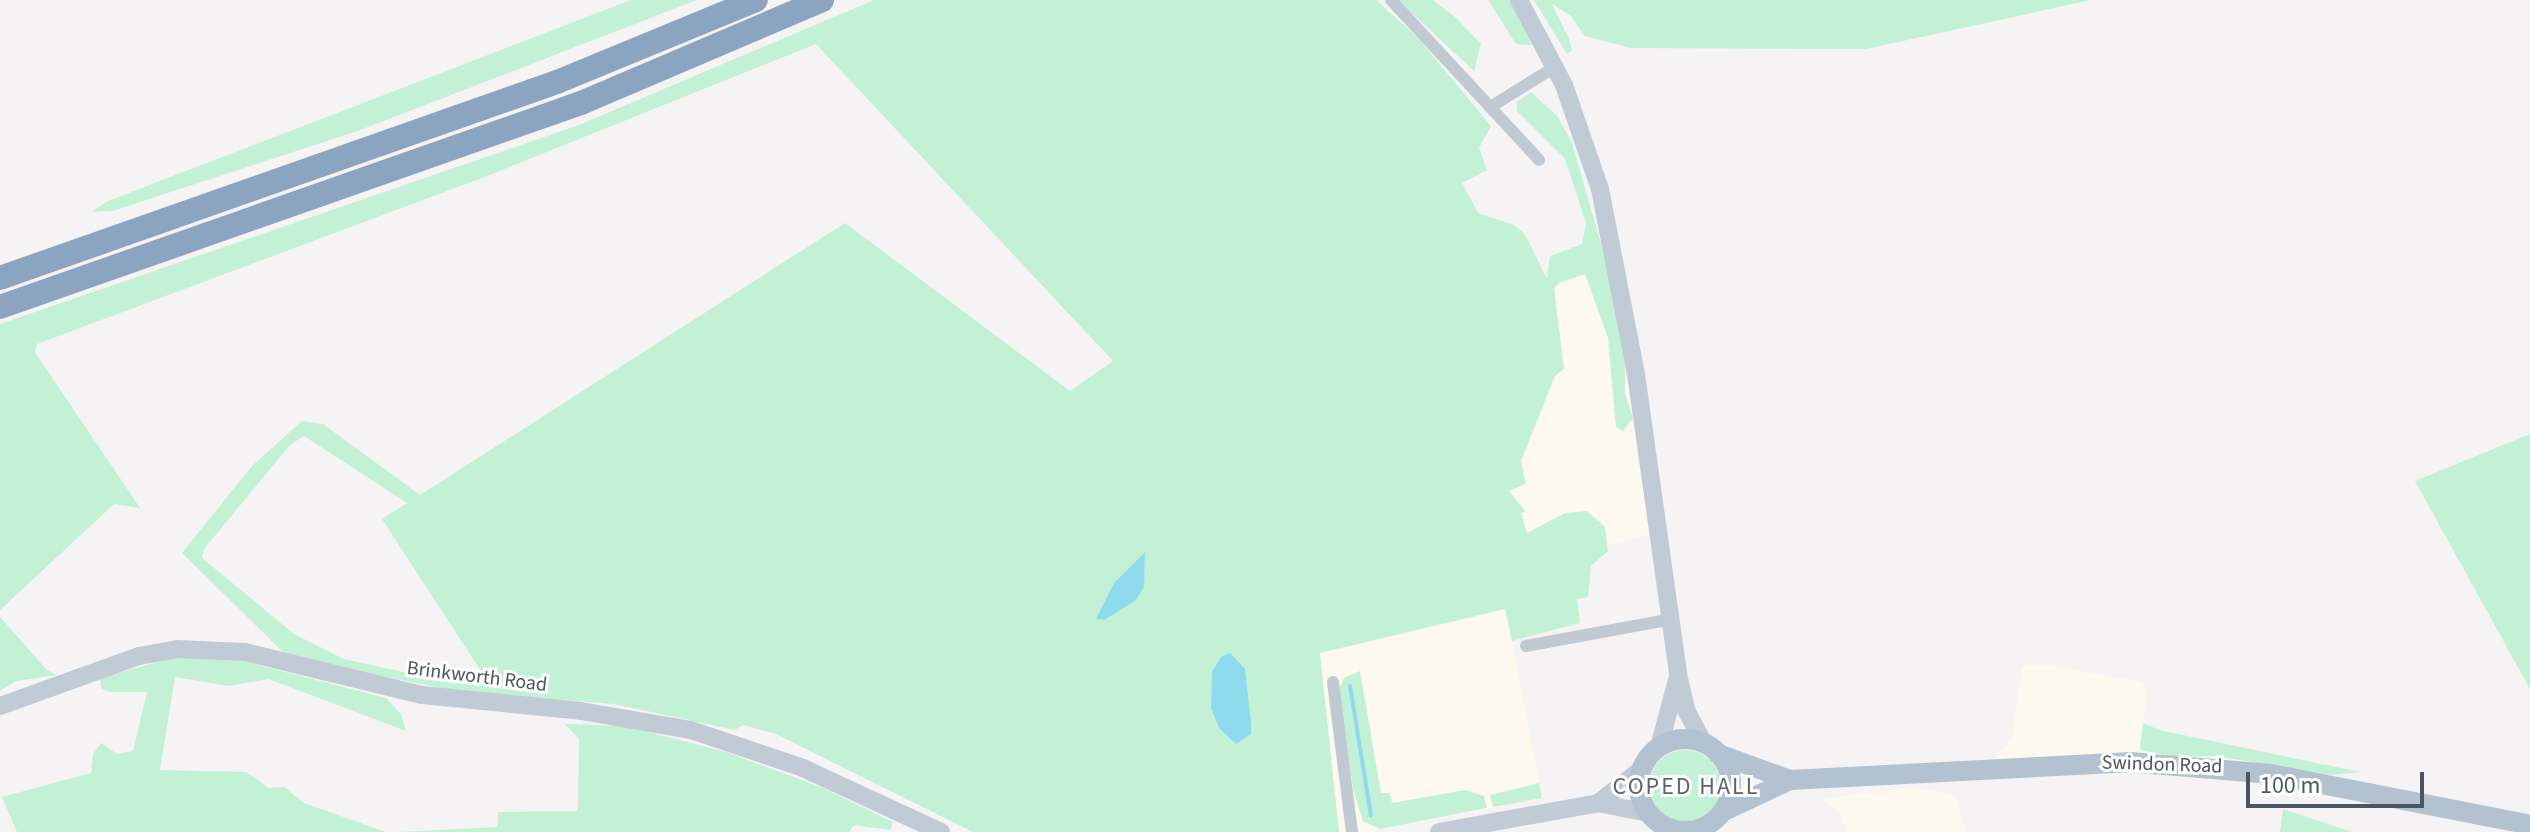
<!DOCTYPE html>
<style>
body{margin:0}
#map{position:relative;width:2530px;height:832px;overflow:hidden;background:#f5f3f3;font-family:"Source Sans 3",sans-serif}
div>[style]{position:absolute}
.commercial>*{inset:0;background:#fdf9ef}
.green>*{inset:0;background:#c3f1d5}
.round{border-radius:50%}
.water>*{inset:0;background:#90daee}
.stream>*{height:4px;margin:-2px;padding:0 2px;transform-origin:2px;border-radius:2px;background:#90daee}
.street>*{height:12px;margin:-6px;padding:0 6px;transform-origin:6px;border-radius:6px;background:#c1cad2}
.secondary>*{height:18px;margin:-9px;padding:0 9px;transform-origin:9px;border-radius:9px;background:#c1cbd6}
.primary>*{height:20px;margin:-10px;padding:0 10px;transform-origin:10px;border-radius:10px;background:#b3c2d1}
.primary>.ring{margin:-10px;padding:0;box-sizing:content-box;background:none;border:20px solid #b3c2d1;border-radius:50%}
.highway>*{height:24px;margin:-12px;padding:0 12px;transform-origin:12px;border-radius:12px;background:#8ba5c1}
span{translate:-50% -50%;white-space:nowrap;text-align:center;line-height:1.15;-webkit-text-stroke:6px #fff;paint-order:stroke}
.street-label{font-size:20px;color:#4a5661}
.quarter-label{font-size:24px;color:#5f6368;letter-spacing:2px}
.scale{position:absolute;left:2246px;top:772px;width:178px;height:36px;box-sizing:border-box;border:4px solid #4a5661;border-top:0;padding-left:10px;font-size:24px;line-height:28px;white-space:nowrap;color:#4a5661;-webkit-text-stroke:6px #fff;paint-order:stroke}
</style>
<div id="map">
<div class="commercial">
<i style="clip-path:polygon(1588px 273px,1625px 358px,1650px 534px,1570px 557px,1521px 537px,1507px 488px,1555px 375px,1564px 369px,1554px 287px)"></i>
<i style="clip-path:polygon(1506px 609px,1542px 798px,1366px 832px,1339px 832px,1319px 653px)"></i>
<i style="clip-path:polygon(2022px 666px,2053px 666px,2142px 682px,2147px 693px,2139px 751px,1991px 761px,2012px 739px)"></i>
<i style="clip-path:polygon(1915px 787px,1955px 796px,1966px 832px,1847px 832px,1839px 811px,1819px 799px)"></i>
</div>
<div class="green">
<i style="clip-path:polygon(631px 0,697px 0,355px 132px,112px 211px,91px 212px,108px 201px)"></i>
<i style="clip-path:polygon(evenodd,874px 0,1376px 0,1418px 38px,1491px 126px,1479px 148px,1487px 170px,1462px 183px,1478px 213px,1514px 225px,1525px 234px,1547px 279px,1550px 256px,1582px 244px,1586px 223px,1565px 159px,1517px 111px,1517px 102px,1531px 92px,1558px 117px,1572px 143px,1612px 282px,1625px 358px,1625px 394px,1633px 418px,1623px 431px,1616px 427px,1608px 338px,1585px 274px,1560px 282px,1554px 288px,1564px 369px,1555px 376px,1521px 461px,1526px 484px,1509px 491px,1526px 512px,1521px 513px,1527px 533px,1565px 513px,1587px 511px,1605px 527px,1608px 551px,1591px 566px,1588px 597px,1577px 599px,1580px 623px,1512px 641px,1505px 609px,1320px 653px,1339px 832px,973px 832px,774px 733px,743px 725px,735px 730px,614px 704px,460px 692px,307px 661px,282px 651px,182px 553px,252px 466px,302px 421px,323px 424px,420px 495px,845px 223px,1070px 391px,1113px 361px,816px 44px,482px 178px,37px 344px,35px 352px,140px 508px,114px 504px,0 610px,0 324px,579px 125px,874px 0,304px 436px,407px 503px,382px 519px,490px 685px,454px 683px,344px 659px,294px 634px,202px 558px,204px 549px,290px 445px,304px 436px)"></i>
<i style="clip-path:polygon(1398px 0,1433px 0,1456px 18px,1481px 44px,1474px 71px)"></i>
<i style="clip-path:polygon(1488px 0,1511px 0,1532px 45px,1516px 44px)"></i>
<i style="clip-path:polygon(1534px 0,2091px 0,1866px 49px,1631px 48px,1585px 36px,1571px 16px,1552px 4px,1569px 39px,1572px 50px,1567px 54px)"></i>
<i style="clip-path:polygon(2530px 434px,2530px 689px,2415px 481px)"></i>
<i style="clip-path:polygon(0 617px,47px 670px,57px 675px,16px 681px,0 691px)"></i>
<i style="clip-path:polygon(180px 656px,231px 658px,386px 698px,401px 714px,406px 731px,269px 679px,229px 686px,175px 677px,160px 770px,246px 772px,269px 788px,284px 787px,304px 803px,386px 832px,17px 832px,2px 797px,91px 773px,93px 754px,101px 743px,117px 754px,133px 751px,147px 692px,110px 692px,101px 688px,100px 678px)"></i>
<i style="clip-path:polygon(1360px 671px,1381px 793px,1390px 793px,1392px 803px,1465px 790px,1484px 796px,1487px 808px,1380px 829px,1363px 821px,1353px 789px,1339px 690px,1344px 678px)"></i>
<i style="clip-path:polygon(2143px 723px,2159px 730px,2360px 772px,2330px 775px,2216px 756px,2177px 757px,2146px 751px,2140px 749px)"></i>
<i style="clip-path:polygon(565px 724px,625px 726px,726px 752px,823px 788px,893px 822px,890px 830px,854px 825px,849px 832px,398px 832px,498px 827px,498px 812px,578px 811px,579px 739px)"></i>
<i class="round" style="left:1649px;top:750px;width:72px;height:72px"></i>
<i style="clip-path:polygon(1539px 783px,1542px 798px,1493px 807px,1490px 795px)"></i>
<i style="clip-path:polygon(2283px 809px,2352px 832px,2280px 832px)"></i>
</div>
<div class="water">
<i style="clip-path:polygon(1145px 552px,1144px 587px,1135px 601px,1104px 620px,1096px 619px,1114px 583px)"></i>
<i style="clip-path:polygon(1230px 653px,1245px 669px,1251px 724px,1251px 734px,1236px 744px,1219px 728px,1211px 708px,1212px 672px,1221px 657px)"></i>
</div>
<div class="stream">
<i style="left:1350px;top:686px;width:131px;rotate:80.8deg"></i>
</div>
<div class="street">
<i style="left:1391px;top:0;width:218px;rotate:47.2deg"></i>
<i style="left:1492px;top:106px;width:74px;rotate:-31.8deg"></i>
<i style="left:1526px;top:646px;width:148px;rotate:-10.5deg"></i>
<i style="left:1333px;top:682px;width:151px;rotate:82.8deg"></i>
</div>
<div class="secondary">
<i style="left:1519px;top:0;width:96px;rotate:62.1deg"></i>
<i style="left:1564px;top:85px;width:110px;rotate:70.9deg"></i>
<i style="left:1600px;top:189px;width:188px;rotate:79deg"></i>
<i style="left:1636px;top:374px;width:303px;rotate:82deg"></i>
<i style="left:1678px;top:674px;width:37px;rotate:77deg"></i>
<i style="left:1686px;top:710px;width:38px;rotate:62deg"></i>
<i style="left:0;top:706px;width:148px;rotate:-19.8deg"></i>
<i style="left:139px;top:656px;width:39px;rotate:-10deg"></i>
<i style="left:177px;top:649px;width:68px;rotate:2.5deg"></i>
<i style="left:245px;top:652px;width:182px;rotate:13.7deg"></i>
<i style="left:422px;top:695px;width:160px;rotate:5.7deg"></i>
<i style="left:581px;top:711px;width:112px;rotate:9.8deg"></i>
<i style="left:691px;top:730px;width:118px;rotate:18.7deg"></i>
<i style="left:803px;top:768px;width:152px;rotate:24.9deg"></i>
<i style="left:1659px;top:747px;width:69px;rotate:-75deg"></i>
<i style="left:1598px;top:803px;width:57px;rotate:-37.9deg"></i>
<i style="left:1439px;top:832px;width:162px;rotate:-10.3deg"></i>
<i style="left:1598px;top:803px;width:51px;rotate:11.3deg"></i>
</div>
<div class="primary">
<i class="ring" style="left:1639px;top:739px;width:72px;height:72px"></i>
<i style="left:1718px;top:754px;width:77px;rotate:19.9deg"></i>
<i style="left:1722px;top:812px;width:75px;rotate:-25.2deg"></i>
<i style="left:1790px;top:780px;width:339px;rotate:-3deg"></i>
<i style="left:2129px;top:762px;width:143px;rotate:4.8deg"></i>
<i style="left:2271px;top:774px;width:264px;rotate:11.1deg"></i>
</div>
<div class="highway">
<i style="left:0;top:278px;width:590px;rotate:-19.39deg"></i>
<i style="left:557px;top:82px;width:215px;rotate:-22.4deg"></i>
<i style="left:0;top:307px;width:616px;rotate:-19.35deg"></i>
<i style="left:581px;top:103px;width:262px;rotate:-23.1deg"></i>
</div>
<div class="street-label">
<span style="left:477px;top:677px;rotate:7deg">Brinkworth Road</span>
<span style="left:2162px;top:765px;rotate:2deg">Swindon Road</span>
</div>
<div class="quarter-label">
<span style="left:1686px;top:787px">COPED HALL</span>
</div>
<div class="scale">100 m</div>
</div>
